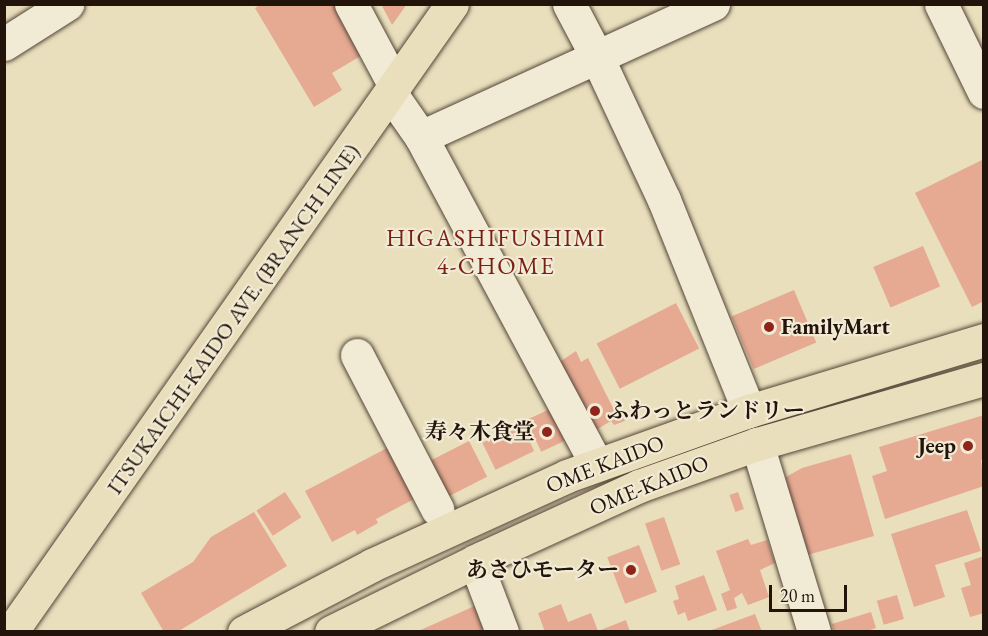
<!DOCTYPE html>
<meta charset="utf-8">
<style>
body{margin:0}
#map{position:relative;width:988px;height:636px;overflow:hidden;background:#e9dfbd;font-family:"EB Garamond","Noto Serif JP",serif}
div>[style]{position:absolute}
.building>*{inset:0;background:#e6a991;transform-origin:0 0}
.roads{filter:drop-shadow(0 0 2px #544638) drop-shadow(0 0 2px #544638)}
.minor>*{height:33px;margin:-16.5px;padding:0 16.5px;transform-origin:16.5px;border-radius:16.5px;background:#f1ead4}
.major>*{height:33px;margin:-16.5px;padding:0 16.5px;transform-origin:16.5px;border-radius:16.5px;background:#e9dfbd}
.dots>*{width:16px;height:16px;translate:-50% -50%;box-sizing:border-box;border:3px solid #f1ead4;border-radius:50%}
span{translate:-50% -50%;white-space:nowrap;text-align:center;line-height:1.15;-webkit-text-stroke:4.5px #f1ead4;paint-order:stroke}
.street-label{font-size:22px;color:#22130b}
.poi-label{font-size:22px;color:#22130b;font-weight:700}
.left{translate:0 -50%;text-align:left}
.right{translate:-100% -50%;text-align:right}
.neighbourhood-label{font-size:24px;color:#7a1f14;letter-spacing:1.5px}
.frame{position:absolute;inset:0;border:6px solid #22130b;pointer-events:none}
.scale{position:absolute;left:769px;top:585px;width:78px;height:27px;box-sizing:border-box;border:3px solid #22130b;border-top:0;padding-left:8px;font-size:18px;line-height:21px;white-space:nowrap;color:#22130b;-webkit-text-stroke:4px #f1ead4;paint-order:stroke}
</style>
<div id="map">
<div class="building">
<i style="clip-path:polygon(261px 4px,335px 4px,364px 54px,332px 73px,342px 90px,314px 107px,255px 8px)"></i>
<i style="clip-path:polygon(381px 4px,407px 4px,392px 25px)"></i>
<i style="clip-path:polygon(984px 159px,984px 301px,972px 307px,915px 193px)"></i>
<i style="left:923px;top:246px;width:44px;height:54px;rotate:67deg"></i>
<i style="left:794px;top:290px;width:57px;height:68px;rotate:67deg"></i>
<i style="left:676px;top:303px;width:51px;height:89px;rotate:63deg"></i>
<i style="clip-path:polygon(576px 351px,581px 362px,588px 358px,613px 408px,618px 407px,625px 421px,614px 425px,611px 421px,591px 433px,555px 365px)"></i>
<i style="left:550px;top:409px;width:35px;height:26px;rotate:65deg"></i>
<i style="clip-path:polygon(984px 415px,984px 459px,981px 460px,984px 486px,885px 519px,872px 476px,887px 471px,879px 447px)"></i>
<i style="left:521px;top:424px;width:30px;height:43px;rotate:64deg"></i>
<i style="left:469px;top:441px;width:40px;height:49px;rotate:63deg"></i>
<i style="clip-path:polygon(389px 447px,416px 498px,376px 519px,378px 523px,357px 535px,355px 530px,332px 542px,305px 491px)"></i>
<i style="clip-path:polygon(851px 454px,874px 536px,804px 556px,788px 500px,786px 477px,802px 468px)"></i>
<i style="left:285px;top:492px;width:30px;height:34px;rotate:57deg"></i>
<i style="left:738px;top:492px;width:18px;height:9px;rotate:71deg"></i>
<i style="clip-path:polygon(967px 510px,981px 551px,935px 565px,945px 597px,914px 607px,891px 534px)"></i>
<i style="clip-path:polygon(254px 512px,287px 566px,177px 632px,164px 632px,141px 593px,193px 562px,211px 537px)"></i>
<i style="left:664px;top:517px;width:50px;height:20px;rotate:71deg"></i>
<i style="clip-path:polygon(748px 539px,751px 545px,767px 540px,775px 563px,760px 570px,769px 597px,748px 605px,742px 593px,734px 598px,737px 608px,727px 611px,721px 594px,730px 590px,716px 551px)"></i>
<i style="left:639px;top:545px;width:50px;height:34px;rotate:69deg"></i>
<i style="clip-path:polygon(984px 556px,984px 613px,970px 617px,961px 588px,971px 585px,964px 563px)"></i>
<i style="clip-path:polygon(704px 575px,717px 610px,688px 621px,685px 612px,678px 615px,673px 601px,679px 599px,675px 586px)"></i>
<i style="clip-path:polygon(504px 593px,520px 632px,416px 632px)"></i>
<i style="left:897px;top:595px;width:25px;height:21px;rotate:74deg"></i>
<i style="clip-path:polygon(561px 604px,568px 622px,591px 613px,598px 631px,626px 620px,630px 632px,545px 632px,538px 613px)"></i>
<i style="clip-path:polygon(871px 612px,876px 628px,864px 632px,834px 632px,832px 624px)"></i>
<i style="clip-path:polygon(755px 614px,762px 632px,709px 632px,709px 631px)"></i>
</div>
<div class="roads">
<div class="minor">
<i style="left:351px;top:4px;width:93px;rotate:61.8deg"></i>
<i style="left:569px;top:4px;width:60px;rotate:62.2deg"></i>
<i style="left:597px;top:57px;width:158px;rotate:64.9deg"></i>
<i style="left:664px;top:200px;width:227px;rotate:68.1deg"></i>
<i style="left:941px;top:4px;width:98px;rotate:64deg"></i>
<i style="left:4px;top:44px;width:75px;rotate:-32.4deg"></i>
<i style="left:391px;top:94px;width:52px;rotate:55.1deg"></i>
<i style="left:421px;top:137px;width:321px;rotate:-24.5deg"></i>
<i style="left:421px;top:137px;width:372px;rotate:61.8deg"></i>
<i style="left:357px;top:355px;width:174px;rotate:62.5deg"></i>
<i style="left:757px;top:444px;width:196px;rotate:73.1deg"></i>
<i style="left:475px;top:561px;width:76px;rotate:69.2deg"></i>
</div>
<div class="major">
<i style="left:11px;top:632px;width:767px;rotate:-54.92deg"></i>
<i style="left:244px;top:632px;width:144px;rotate:-27.6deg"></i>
<i style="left:372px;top:565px;width:214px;rotate:-24.5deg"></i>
<i style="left:567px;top:476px;width:193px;rotate:-19.7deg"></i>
<i style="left:749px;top:411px;width:245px;rotate:-16.8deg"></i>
<i style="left:331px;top:632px;width:168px;rotate:-26.1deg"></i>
<i style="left:482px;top:558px;width:173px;rotate:-24.6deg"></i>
<i style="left:639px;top:486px;width:125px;rotate:-19.6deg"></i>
<i style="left:757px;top:444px;width:236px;rotate:-16deg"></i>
</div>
</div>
<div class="dots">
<i style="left:769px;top:327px;background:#8f2418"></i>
<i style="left:595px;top:411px;background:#8f2418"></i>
<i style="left:547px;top:432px;background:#8f2418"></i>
<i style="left:968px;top:446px;background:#8f2418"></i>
<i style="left:631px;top:570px;background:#8f2418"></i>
</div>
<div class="street-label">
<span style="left:233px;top:319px;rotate:-55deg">ITSUKAICHI-KAIDO AVE. (BRANCH LINE)</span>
<span style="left:605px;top:464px;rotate:-21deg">OME KAIDO</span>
<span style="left:649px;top:485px;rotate:-22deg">OME-KAIDO</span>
</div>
<div class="poi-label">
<span class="left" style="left:781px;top:327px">FamilyMart</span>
<span class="left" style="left:607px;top:411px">ふわっとランドリー</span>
<span class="right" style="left:535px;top:432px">寿々木食堂</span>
<span class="right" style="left:956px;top:446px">Jeep</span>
<span class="right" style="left:619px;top:570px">あさひモーター</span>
</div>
<div class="neighbourhood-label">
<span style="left:496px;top:252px">HIGASHIFUSHIMI<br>4-CHOME</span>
</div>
<div class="frame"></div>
<div class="scale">20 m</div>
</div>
